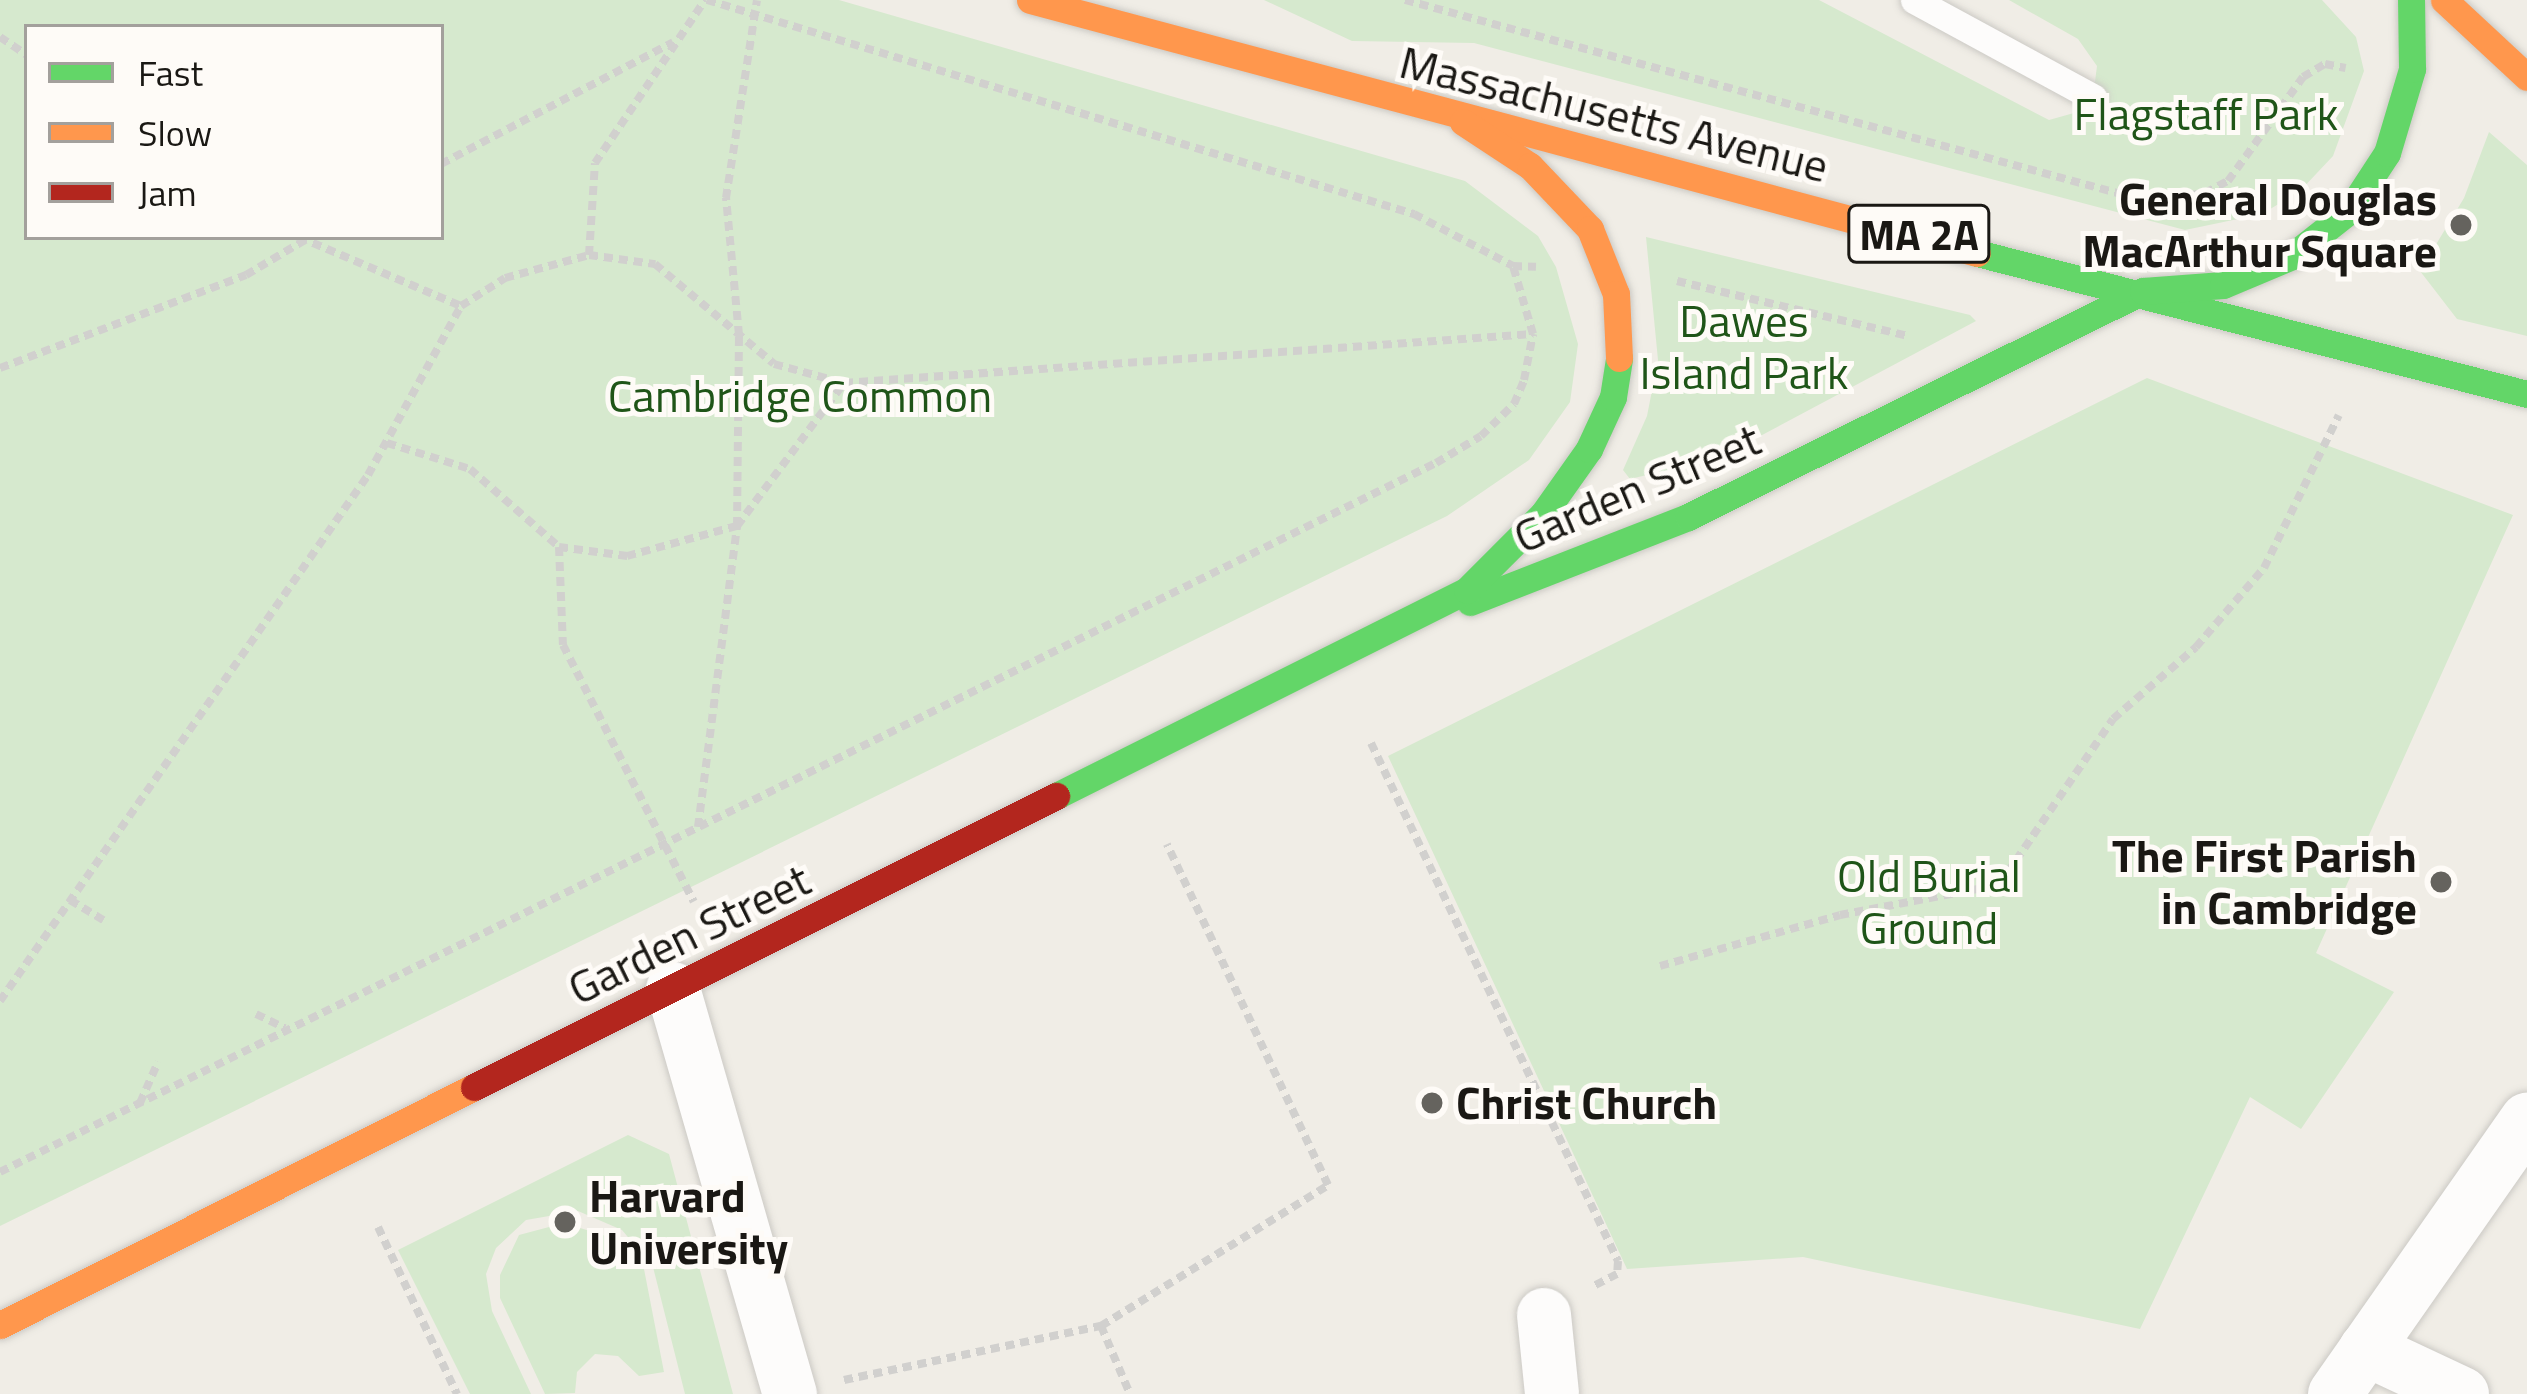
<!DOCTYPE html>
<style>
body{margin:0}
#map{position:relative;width:2527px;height:1394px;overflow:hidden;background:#f0ede6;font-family:"Titillium Web",sans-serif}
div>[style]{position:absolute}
.green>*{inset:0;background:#d6e9ce}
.path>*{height:8px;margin-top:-4px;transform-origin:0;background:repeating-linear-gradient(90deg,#d1d0ce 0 9px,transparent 0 15px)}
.roads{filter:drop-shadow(0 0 3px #cccac5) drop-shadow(0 0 3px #cccac5)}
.lane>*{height:27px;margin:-13.5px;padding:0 13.5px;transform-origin:13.5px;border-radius:13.5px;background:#fdfcfb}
.street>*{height:54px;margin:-27px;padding:0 27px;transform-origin:27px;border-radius:27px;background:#fdfcfb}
.fast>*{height:27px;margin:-13.5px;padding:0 13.5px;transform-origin:13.5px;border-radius:13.5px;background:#63d668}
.slow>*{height:27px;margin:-13.5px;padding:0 13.5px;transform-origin:13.5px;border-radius:13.5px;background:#ff974d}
.jam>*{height:27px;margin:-13.5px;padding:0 13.5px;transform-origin:13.5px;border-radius:13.5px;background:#b3261e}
.dots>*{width:33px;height:33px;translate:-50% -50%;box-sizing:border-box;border:6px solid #fefbf7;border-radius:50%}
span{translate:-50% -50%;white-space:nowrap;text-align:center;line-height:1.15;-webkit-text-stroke:10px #fefbf7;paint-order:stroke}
.shield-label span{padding:3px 9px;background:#fefbf7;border:3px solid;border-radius:9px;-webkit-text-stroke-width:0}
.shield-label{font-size:42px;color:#1a1814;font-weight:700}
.street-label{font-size:45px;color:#1a1814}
.park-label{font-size:45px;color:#1f5518}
.poi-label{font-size:45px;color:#1a1814;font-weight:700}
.right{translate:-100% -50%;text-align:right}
.left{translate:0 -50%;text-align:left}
.legend{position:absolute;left:24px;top:24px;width:420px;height:216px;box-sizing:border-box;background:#fefbf7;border:3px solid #a3a09c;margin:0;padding:15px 21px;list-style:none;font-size:36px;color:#1a1814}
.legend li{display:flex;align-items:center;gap:24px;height:60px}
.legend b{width:60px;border:3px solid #a3a09c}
</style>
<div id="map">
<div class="green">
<i style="clip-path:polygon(evenodd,0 0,839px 0,1465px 181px,1538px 236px,1556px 267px,1578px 344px,1570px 402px,1529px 460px,1447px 516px,0 1226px,0 0,27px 27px,441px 27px,441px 237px,27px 237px,27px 27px)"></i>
<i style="clip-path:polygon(1264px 0,1819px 0,2049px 120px,2081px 111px,2093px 97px,2097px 66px,2078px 39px,2009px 0,2322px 0,2356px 37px,2364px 71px,2333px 156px,2300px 191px,2262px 214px,2185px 230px,1474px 43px,1352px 41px)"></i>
<i style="clip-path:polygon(2489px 132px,2527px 165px,2527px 336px,2457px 319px,2420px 271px,2464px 198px)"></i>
<i style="clip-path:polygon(1646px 237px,1970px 315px,1976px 321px,1719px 458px,1630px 479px,1623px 470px,1647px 416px,1658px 360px)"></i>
<i style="clip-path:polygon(2147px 378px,2513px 515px,2316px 953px,2394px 992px,2301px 1129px,2250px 1097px,2140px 1329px,1803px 1257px,1627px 1269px,1388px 756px)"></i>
<i style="clip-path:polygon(628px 1135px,669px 1154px,733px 1394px,685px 1394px,653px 1267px,622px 1230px,578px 1211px,526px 1220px,496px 1248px,486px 1274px,492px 1311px,531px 1394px,470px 1394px,398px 1250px)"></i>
<i style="clip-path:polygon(564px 1223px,606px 1236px,644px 1269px,664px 1372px,639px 1376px,618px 1356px,595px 1354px,577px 1372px,575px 1393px,545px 1394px,500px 1298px,500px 1275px,519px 1235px)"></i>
</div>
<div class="path">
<i style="left:707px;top:0;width:739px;rotate:16.84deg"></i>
<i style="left:1414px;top:214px;width:112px;rotate:27.7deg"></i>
<i style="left:1513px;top:266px;width:23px;rotate:2deg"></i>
<i style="left:1405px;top:0;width:769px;rotate:15.16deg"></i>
<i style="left:2147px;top:201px;width:59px;rotate:-7.9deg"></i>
<i style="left:2205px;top:193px;width:26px;rotate:-28deg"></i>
<i style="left:2228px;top:181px;width:128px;rotate:-54.2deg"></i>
<i style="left:2303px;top:77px;width:26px;rotate:-31deg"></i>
<i style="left:2325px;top:64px;width:21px;rotate:11deg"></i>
<i style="left:0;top:37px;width:32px;rotate:34deg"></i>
<i style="left:441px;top:164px;width:262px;rotate:-27.7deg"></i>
<i style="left:299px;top:237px;width:176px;rotate:23.1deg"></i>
<i style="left:589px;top:255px;width:92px;rotate:-86.3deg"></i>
<i style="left:595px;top:163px;width:197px;rotate:-56deg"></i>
<i style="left:1677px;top:281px;width:237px;rotate:13.4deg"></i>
<i style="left:0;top:368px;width:263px;rotate:-20.7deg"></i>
<i style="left:246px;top:275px;width:74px;rotate:-30.7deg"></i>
<i style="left:387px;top:443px;width:87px;rotate:17.4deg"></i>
<i style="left:470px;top:469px;width:118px;rotate:41.2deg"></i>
<i style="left:559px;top:547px;width:69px;rotate:7.5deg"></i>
<i style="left:627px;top:556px;width:114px;rotate:-15.3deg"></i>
<i style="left:737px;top:526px;width:179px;rotate:-53.2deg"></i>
<i style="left:559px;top:547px;width:98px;rotate:87.7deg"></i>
<i style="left:563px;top:645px;width:288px;rotate:63deg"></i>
<i style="left:1371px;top:743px;width:574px;rotate:64.51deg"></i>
<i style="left:1618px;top:1261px;width:13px;rotate:94deg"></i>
<i style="left:1617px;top:1274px;width:28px;rotate:153deg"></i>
<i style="left:698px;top:827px;width:304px;rotate:-82.6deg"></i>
<i style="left:737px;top:526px;width:191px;rotate:-89.4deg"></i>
<i style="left:739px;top:335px;width:138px;rotate:-95.4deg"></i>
<i style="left:726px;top:198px;width:200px;rotate:-81.1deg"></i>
<i style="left:70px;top:900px;width:39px;rotate:31deg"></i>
<i style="left:1660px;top:966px;width:187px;rotate:-15.8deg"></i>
<i style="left:1840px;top:915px;width:162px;rotate:-10.7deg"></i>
<i style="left:1999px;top:885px;width:201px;rotate:-55.5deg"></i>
<i style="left:2113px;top:719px;width:110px;rotate:-40.9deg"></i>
<i style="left:2196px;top:647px;width:104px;rotate:-49.3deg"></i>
<i style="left:2264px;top:568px;width:170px;rotate:-63.9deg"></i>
<i style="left:0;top:1001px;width:642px;rotate:-55.02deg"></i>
<i style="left:368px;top:475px;width:193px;rotate:-61.2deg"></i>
<i style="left:461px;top:306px;width:52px;rotate:-32.5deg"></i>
<i style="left:505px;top:278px;width:87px;rotate:-15.3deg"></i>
<i style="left:589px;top:255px;width:67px;rotate:7.8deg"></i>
<i style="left:655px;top:264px;width:155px;rotate:40deg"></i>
<i style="left:774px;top:364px;width:73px;rotate:15.2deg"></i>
<i style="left:844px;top:383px;width:691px;rotate:-4.07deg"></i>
<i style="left:256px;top:1014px;width:32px;rotate:26deg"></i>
<i style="left:140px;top:1103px;width:45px;rotate:-66.3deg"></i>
<i style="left:0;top:1172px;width:1601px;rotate:-26.28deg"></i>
<i style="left:1436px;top:463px;width:52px;rotate:-31deg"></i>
<i style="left:1481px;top:436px;width:46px;rotate:-44.1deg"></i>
<i style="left:1514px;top:404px;width:26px;rotate:-67deg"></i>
<i style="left:1524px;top:380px;width:47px;rotate:-78.9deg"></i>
<i style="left:1533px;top:334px;width:71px;rotate:-106.4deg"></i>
<i style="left:378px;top:1227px;width:185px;rotate:64.7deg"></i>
<i style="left:1101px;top:1326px;width:74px;rotate:66.9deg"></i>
<i style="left:844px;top:1380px;width:263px;rotate:-11.9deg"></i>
<i style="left:1101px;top:1326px;width:267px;rotate:-31.8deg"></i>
<i style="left:1328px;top:1185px;width:377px;rotate:-115.3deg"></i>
</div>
<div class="roads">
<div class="lane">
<i style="left:1914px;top:0;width:204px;rotate:28.5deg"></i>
</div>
<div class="street">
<i style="left:673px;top:989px;width:422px;rotate:73.9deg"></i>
<i style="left:1544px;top:1315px;width:79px;rotate:84.2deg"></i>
<i style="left:2366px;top:1349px;width:106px;rotate:25.1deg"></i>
<i style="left:2335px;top:1394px;width:335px;rotate:-55deg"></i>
</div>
<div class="fast">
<i style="left:1977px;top:253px;width:568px;rotate:14.38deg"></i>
<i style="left:1470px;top:602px;width:234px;rotate:-21.3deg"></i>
<i style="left:1688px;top:517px;width:508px;rotate:-26.41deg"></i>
<i style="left:2143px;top:291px;width:80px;rotate:-4.3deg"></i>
<i style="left:2223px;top:285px;width:75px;rotate:-22.8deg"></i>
<i style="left:2292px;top:256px;width:73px;rotate:-38.3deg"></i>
<i style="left:2349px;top:211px;width:69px;rotate:-56.8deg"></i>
<i style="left:2387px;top:153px;width:88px;rotate:-73.4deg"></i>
<i style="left:2412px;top:69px;width:69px;rotate:-90.8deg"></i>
<i style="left:1056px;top:796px;width:460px;rotate:-26.6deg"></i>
<i style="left:1467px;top:590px;width:107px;rotate:-45deg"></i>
<i style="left:1543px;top:514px;width:80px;rotate:-54.7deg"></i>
<i style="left:1589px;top:449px;width:57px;rotate:-65.2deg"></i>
<i style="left:1613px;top:397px;width:39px;rotate:-81deg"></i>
</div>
<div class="slow">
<i style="left:1030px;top:0;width:980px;rotate:14.96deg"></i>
<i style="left:2444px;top:0;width:113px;rotate:42.9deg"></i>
<i style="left:1463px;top:122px;width:80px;rotate:33.3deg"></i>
<i style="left:1530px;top:166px;width:87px;rotate:46.4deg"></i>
<i style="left:1590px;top:229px;width:70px;rotate:68.2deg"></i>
<i style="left:1616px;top:294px;width:64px;rotate:87.3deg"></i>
<i style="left:0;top:1325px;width:530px;rotate:-26.66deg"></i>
</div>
<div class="jam">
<i style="left:474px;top:1087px;width:651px;rotate:-26.57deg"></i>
</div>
</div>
<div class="dots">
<i style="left:2461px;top:225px;background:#65635e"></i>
<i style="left:2441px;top:882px;background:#65635e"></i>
<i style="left:1432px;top:1103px;background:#65635e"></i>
<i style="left:565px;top:1222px;background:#65635e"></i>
</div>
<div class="shield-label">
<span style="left:1919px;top:234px">MA 2A</span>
</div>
<div class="street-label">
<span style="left:1614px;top:114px;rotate:14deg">Massachusetts Avenue</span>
<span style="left:1637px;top:488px;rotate:-23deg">Garden Street</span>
<span style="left:689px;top:934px;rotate:-26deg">Garden Street</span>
</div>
<div class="park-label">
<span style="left:2206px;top:114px">Flagstaff Park</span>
<span style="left:1744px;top:347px">Dawes<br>Island Park</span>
<span style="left:800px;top:396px">Cambridge Common</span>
<span style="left:1929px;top:902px">Old Burial<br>Ground</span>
</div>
<div class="poi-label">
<span class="right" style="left:2437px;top:225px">General Douglas<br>MacArthur Square</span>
<span class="right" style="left:2417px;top:882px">The First Parish<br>in Cambridge</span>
<span class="left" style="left:1456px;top:1103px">Christ Church</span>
<span class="left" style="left:589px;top:1222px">Harvard<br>University</span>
</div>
<ul class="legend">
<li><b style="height:15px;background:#63d668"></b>Fast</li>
<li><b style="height:15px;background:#ff974d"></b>Slow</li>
<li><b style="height:15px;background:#b3261e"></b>Jam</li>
</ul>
</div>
